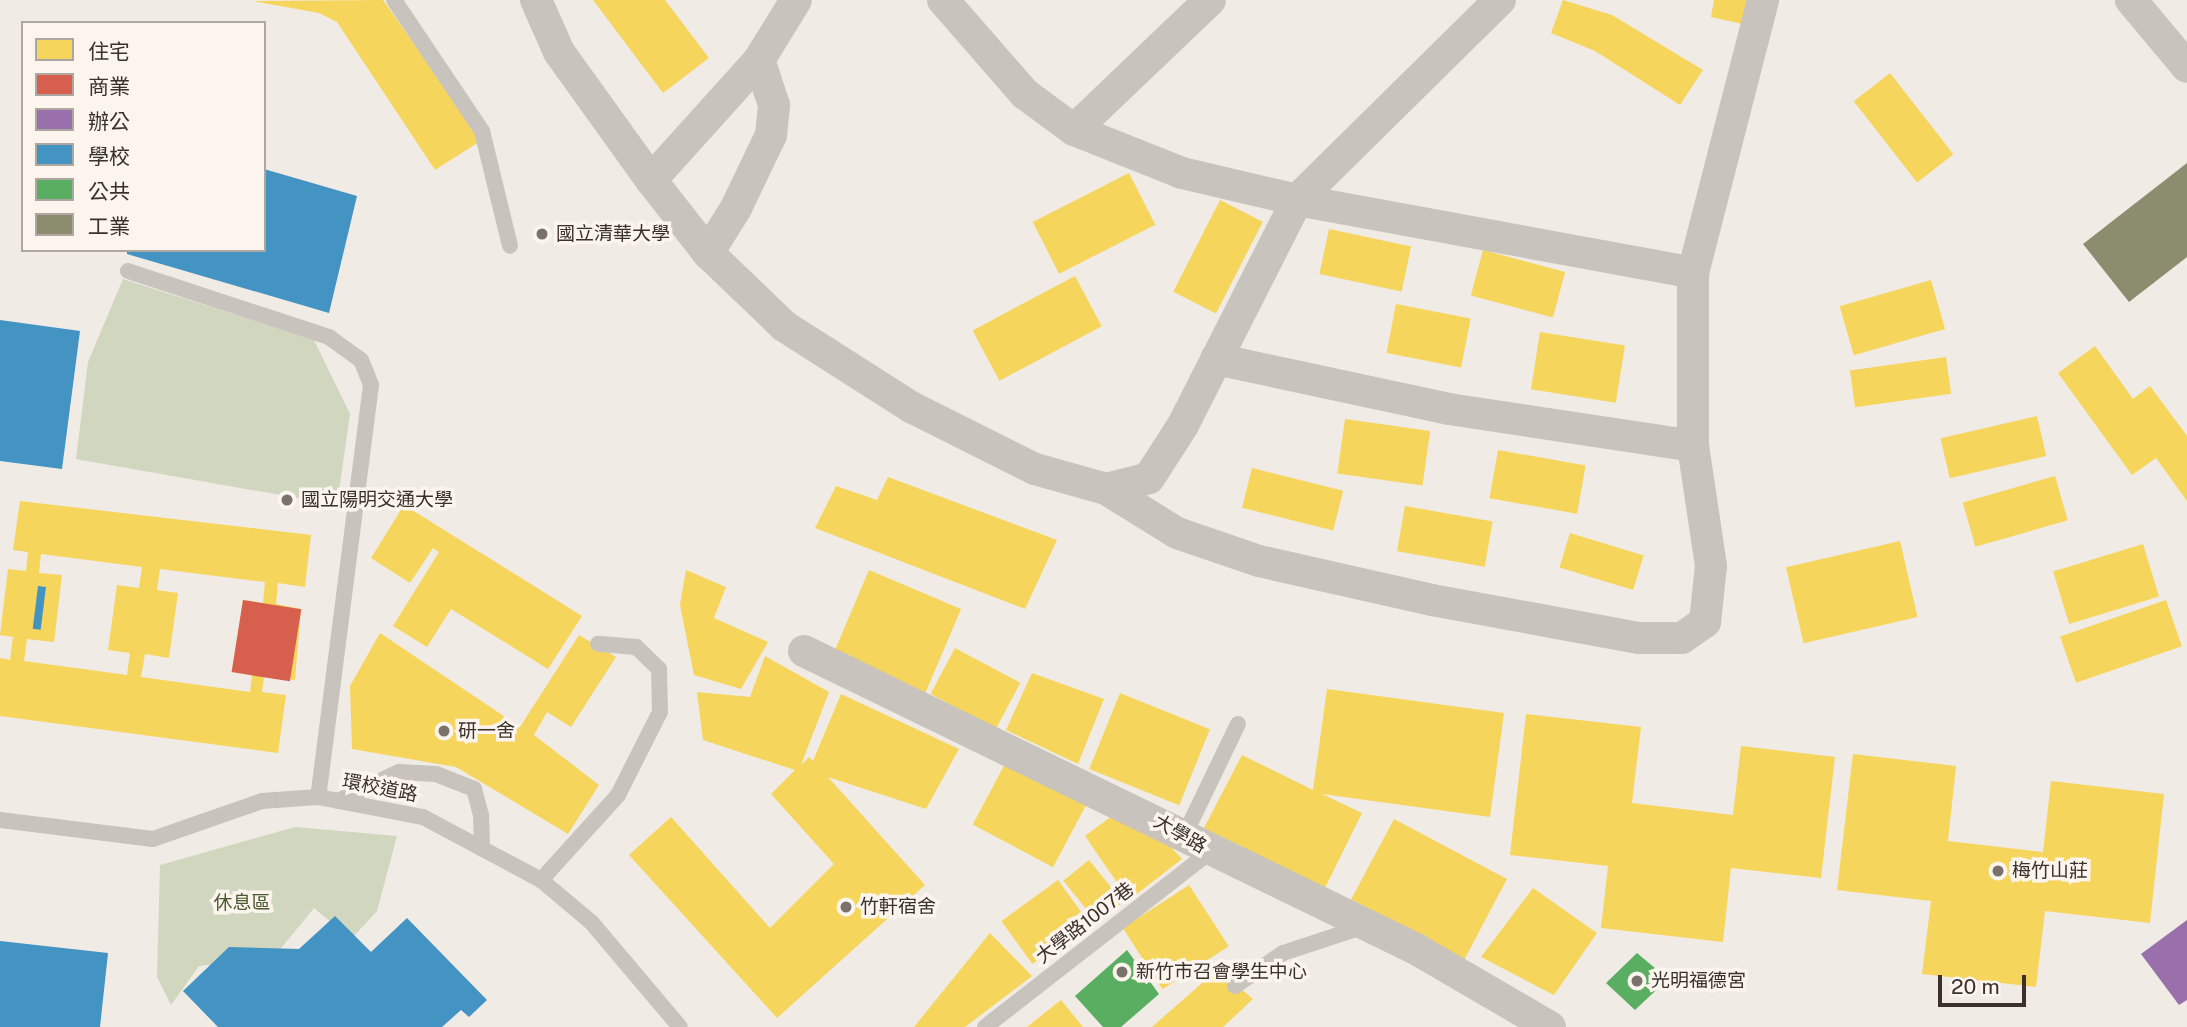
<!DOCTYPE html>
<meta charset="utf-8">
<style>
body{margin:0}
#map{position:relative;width:2187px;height:1027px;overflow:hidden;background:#f0ebe5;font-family:"Public Sans","Noto Sans TC",sans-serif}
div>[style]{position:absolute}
.green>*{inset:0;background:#d1d6bf}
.homes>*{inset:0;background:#f6d55c;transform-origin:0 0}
.shops>*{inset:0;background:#d6604d;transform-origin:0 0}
.offices>*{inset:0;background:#9970ab}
.schools>*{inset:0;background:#4393c3;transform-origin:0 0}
.public>*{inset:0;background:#5aae61}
.industry>*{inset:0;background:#8c8c6e}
.service>*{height:16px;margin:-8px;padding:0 8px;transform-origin:8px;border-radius:8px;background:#c9c3be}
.minor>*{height:32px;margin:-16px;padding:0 16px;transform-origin:16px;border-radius:16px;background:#c9c3be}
.dots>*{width:19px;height:19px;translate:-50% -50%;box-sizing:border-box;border:4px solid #fbf5ee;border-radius:50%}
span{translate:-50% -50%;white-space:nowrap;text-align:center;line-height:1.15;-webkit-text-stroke:7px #fbf5ee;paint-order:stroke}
.poi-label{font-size:19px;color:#3b302b}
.left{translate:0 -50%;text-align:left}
.street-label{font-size:19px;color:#3b302b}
.park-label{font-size:19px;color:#4a5a2e}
.legend{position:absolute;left:21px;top:21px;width:245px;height:231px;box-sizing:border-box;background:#fbf5ee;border:2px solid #aea6a0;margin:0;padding:9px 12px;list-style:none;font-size:21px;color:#3b302b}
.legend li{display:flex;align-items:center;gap:14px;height:35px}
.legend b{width:35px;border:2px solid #aea6a0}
.scale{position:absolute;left:1938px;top:975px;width:88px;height:32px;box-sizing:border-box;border:4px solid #3b302b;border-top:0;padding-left:9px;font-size:21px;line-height:24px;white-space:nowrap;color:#3b302b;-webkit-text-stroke:5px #fbf5ee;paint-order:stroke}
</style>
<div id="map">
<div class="green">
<i style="clip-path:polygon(123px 279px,314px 340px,350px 414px,337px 505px,76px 459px,88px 362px)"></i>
<i style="clip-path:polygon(295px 827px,397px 836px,377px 911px,351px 939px,314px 908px,273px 958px,199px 966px,171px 1005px,157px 977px,160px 865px)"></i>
</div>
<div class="homes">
<i style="clip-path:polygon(383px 0,482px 140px,435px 170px,337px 22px,319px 13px,253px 1px)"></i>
<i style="clip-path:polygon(593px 0,665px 0,709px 58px,663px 93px)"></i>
<i style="clip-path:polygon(1563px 0,1612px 15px,1703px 70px,1680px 105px,1595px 51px,1551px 33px)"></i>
<i style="clip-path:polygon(1714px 0,1753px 0,1747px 25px,1711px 17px)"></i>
<i style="left:1890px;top:73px;width:103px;height:46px;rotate:52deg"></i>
<i style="left:1129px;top:173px;width:58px;height:108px;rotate:63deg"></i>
<i style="left:1220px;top:200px;width:48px;height:103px;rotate:27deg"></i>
<i style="left:1329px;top:229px;width:84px;height:46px;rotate:12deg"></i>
<i style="left:1483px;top:250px;width:85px;height:47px;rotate:15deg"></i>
<i style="left:1075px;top:276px;width:57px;height:116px;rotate:62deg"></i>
<i style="left:1931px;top:280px;width:51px;height:95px;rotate:74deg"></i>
<i style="left:1396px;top:304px;width:76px;height:50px;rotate:11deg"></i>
<i style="left:1540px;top:332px;width:86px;height:58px;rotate:9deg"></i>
<i style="clip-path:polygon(2095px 346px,2133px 399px,2150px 386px,2187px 436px,2187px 501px,2156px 458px,2132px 475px,2058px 373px)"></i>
<i style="left:1946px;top:357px;width:37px;height:97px;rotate:82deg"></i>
<i style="left:2037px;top:416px;width:41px;height:99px;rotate:77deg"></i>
<i style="left:1345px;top:419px;width:86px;height:55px;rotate:8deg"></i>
<i style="left:1498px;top:450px;width:89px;height:49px;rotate:10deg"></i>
<i style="left:1252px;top:468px;width:94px;height:41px;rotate:14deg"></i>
<i style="left:2055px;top:476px;width:46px;height:96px;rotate:74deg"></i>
<i style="clip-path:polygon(888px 477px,1057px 540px,1025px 609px,815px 528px,836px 486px,877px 500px)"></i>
<i style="clip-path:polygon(evenodd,20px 501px,311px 535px,305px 587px,278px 583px,276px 604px,301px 609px,295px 680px,264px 676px,262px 692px,286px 695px,278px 753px,0 716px,0 658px,10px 660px,13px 637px,0 635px,8px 569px,26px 571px,28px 552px,13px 550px,20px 501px,41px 554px,142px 567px,139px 588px,117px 585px,108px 650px,130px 653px,127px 675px,24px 661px,27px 639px,54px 642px,62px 575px,39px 573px,41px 554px,20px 501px,160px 569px,265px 582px,263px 603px,243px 600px,233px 672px,252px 675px,250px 692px,141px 677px,145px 654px,169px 658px,178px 593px,157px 590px,160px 569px)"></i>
<i style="clip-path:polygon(404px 505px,582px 616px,548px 669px,451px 609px,427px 647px,393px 626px,439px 552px,433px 548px,410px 583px,371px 558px)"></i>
<i style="left:1405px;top:506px;width:89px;height:46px;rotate:10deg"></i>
<i style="left:1570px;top:533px;width:77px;height:36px;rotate:17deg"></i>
<i style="left:1900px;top:541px;width:78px;height:117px;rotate:77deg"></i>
<i style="left:2143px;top:544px;width:55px;height:94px;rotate:73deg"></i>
<i style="clip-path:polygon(686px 570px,726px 587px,714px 618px,768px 642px,741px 689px,694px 675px,680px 605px)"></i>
<i style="left:869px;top:570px;width:100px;height:91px;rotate:23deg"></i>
<i style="left:2166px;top:600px;width:49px;height:112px;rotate:71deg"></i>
<i style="clip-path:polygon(380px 633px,520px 727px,579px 635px,616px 657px,571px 727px,547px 712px,534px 735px,599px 785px,568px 834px,456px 767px,352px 749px,350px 686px)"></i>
<i style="left:955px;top:648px;width:74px;height:52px;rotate:28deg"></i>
<i style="clip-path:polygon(765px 656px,829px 692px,801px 765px,809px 757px,813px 761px,841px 694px,959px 749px,926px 809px,828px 777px,925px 885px,777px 1018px,629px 855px,671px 817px,770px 928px,834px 864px,771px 794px,795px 770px,703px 740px,697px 692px,750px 697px)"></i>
<i style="clip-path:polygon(1032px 673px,1104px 699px,1078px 764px,1006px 730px)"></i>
<i style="clip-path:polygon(1327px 689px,1504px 713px,1490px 817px,1322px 794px,1362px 813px,1325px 888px,1204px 828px,1242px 755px,1313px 790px)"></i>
<i style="left:1120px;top:693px;width:97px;height:82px;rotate:22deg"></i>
<i style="clip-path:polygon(1526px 714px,1641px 727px,1632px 803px,1733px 815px,1741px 746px,1835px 757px,1821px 878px,1731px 868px,1723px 942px,1601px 928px,1608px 866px,1510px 855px)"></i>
<i style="clip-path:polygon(1853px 754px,1956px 766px,1948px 841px,2043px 852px,2051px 781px,2164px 794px,2150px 923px,2045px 911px,2036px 987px,1922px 974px,1931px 901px,1837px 890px)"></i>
<i style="left:1007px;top:760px;width:91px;height:73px;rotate:28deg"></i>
<i style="clip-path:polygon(1116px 813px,1156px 831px,1182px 859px,1129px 900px,1085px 836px)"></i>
<i style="left:1394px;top:819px;width:128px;height:91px;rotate:28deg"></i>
<i style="left:1089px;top:860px;width:54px;height:33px;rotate:51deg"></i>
<i style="left:1058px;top:880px;width:53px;height:70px;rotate:54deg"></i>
<i style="left:1189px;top:885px;width:73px;height:79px;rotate:57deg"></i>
<i style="clip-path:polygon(1533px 888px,1597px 933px,1554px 995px,1481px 957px)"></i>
<i style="clip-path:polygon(990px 933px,1032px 976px,965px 1027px,914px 1027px)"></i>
<i style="clip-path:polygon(1218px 969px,1253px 999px,1223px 1027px,1152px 1027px)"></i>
<i style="clip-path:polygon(1061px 1000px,1083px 1027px,1027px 1027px)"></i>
</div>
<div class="shops">
<i style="left:243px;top:600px;width:59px;height:73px;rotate:9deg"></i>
<i style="clip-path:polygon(427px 999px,444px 1017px,433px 1027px,415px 1012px)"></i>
<i style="clip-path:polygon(351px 1003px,362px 1016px,373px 1027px,340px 1027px,333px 1020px)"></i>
</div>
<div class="offices">
<i style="clip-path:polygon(2187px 920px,2187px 1000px,2179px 1005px,2141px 954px)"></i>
</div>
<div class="schools">
<i style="clip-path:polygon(264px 169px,357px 196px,329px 313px,127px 254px,127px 250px,264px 250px)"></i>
<i style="clip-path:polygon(0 320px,80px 331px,62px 469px,0 461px)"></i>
<i style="left:38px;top:586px;width:8px;height:43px;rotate:7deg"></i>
<i style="clip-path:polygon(335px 916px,371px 952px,407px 918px,487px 1000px,469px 1017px,461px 1010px,442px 1027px,218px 1027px,183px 991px,229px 947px,299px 949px)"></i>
<i style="clip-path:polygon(0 941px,108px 953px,100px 1027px,0 1027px)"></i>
</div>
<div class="public">
<i style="clip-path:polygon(1127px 950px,1159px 994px,1121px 1027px,1103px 1027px,1075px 996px)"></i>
<i style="clip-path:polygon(1637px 953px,1668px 979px,1635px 1010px,1606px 983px)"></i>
</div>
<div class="industry">
<i style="clip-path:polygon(2187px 163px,2187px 257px,2129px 302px,2083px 244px)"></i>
</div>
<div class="service">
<i style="left:394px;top:0;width:158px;rotate:56.1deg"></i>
<i style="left:482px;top:131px;width:118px;rotate:76.3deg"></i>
<i style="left:128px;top:271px;width:212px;rotate:18.2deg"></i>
<i style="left:329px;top:337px;width:39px;rotate:36deg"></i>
<i style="left:361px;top:360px;width:27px;rotate:68deg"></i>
<i style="left:371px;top:385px;width:415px;rotate:97.3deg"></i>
<i style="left:338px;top:801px;width:68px;rotate:-25.4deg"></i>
<i style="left:399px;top:772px;width:37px;rotate:3deg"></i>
<i style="left:436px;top:774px;width:41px;rotate:21.5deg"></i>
<i style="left:474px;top:789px;width:27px;rotate:75deg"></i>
<i style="left:481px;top:815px;width:34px;rotate:88deg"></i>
<i style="left:0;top:820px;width:154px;rotate:7.1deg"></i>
<i style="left:153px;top:839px;width:115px;rotate:-19.2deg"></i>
<i style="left:262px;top:801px;width:56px;rotate:-4.1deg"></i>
<i style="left:318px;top:797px;width:107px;rotate:10.8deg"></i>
<i style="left:423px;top:817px;width:134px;rotate:28.1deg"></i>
<i style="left:541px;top:880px;width:67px;rotate:40.1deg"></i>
<i style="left:592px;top:923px;width:136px;rotate:49.8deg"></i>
<i style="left:1185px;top:834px;width:122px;rotate:-64.3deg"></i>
<i style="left:541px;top:880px;width:115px;rotate:-47.8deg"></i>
<i style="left:618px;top:795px;width:93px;rotate:-63.2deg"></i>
<i style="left:660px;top:712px;width:43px;rotate:-91.3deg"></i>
<i style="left:659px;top:669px;width:32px;rotate:-136deg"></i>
<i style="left:636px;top:647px;width:38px;rotate:-175deg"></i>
<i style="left:1235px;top:986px;width:58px;rotate:-34.5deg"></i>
<i style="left:1283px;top:953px;width:86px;rotate:-18.2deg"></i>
<i style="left:985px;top:1027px;width:285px;rotate:-37.9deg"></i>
</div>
<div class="minor">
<i style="left:536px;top:0;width:57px;rotate:66.1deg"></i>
<i style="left:559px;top:52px;width:158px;rotate:54.3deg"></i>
<i style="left:651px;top:180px;width:93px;rotate:52deg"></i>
<i style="left:708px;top:253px;width:105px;rotate:43.8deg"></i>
<i style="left:784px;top:326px;width:151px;rotate:32.5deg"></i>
<i style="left:911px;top:407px;width:139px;rotate:26.6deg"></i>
<i style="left:1035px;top:469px;width:74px;rotate:15.7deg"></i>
<i style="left:1106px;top:489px;width:44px;rotate:-14.3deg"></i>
<i style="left:1149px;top:478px;width:63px;rotate:-57.3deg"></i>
<i style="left:1183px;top:425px;width:252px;rotate:-63.1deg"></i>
<i style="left:1297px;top:200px;width:403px;rotate:10.4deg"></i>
<i style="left:943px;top:0;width:125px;rotate:48.9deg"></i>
<i style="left:1025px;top:94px;width:61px;rotate:36.3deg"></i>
<i style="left:1074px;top:130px;width:116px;rotate:21.7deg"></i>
<i style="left:1182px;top:173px;width:118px;rotate:13.2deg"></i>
<i style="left:1297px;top:200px;width:285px;rotate:-44.6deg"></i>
<i style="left:2131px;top:0;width:87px;rotate:50.1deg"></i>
<i style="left:1074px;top:130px;width:188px;rotate:-43.7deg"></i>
<i style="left:651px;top:180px;width:161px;rotate:-48deg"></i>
<i style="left:759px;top:60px;width:70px;rotate:-58.3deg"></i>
<i style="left:708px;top:253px;width:53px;rotate:-58.1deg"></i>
<i style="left:736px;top:208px;width:81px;rotate:-64.4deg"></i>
<i style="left:771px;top:135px;width:30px;rotate:-84deg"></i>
<i style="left:774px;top:105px;width:47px;rotate:-108.4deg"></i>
<i style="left:1216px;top:359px;width:238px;rotate:12.1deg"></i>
<i style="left:1449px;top:409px;width:247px;rotate:8.6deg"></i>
<i style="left:1106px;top:489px;width:84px;rotate:31.8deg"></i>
<i style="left:1177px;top:533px;width:87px;rotate:18.9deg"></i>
<i style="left:1259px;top:561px;width:177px;rotate:12.7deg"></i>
<i style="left:1432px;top:600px;width:210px;rotate:10.4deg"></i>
<i style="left:1639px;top:638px;width:43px"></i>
<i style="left:1682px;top:638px;width:28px;rotate:-35deg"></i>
<i style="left:1705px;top:622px;width:56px;rotate:-83.9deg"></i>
<i style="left:1711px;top:566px;width:121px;rotate:-98.5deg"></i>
<i style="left:1693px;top:446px;width:173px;rotate:-90deg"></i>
<i style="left:1693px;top:273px;width:282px;rotate:-75.6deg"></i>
<i style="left:804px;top:651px;width:681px;rotate:25.96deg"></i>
<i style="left:1416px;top:949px;width:155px;rotate:30.2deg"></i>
</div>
<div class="dots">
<i style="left:542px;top:234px;background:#7a716c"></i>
<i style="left:287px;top:500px;background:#7a716c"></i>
<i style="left:444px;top:731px;background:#7a716c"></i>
<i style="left:1998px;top:871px;background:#7a716c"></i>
<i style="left:846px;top:907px;background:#7a716c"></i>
<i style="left:1122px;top:972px;background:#7a716c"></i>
<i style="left:1637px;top:981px;background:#7a716c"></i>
</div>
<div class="poi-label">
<span class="left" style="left:556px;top:234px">國立清華大學</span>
<span class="left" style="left:301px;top:500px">國立陽明交通大學</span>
<span class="left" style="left:458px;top:731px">研一舍</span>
<span class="left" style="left:2012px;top:871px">梅竹山莊</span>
<span class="left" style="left:860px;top:907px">竹軒宿舍</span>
<span class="left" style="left:1136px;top:972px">新竹市召會學生中心</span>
<span class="left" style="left:1651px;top:981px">光明福德宮</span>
</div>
<div class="street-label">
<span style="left:380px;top:788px;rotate:11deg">環校道路</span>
<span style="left:1180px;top:834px;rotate:30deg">大學路</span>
<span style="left:1085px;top:923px;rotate:-38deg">大學路1007巷</span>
</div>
<div class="park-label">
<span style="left:242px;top:903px">休息區</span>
</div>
<ul class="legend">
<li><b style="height:19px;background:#f6d55c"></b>住宅</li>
<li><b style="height:19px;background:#d6604d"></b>商業</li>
<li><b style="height:19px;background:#9970ab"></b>辦公</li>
<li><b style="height:19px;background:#4393c3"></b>學校</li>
<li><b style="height:19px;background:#5aae61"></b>公共</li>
<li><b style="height:19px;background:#8c8c6e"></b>工業</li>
</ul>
<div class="scale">20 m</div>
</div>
